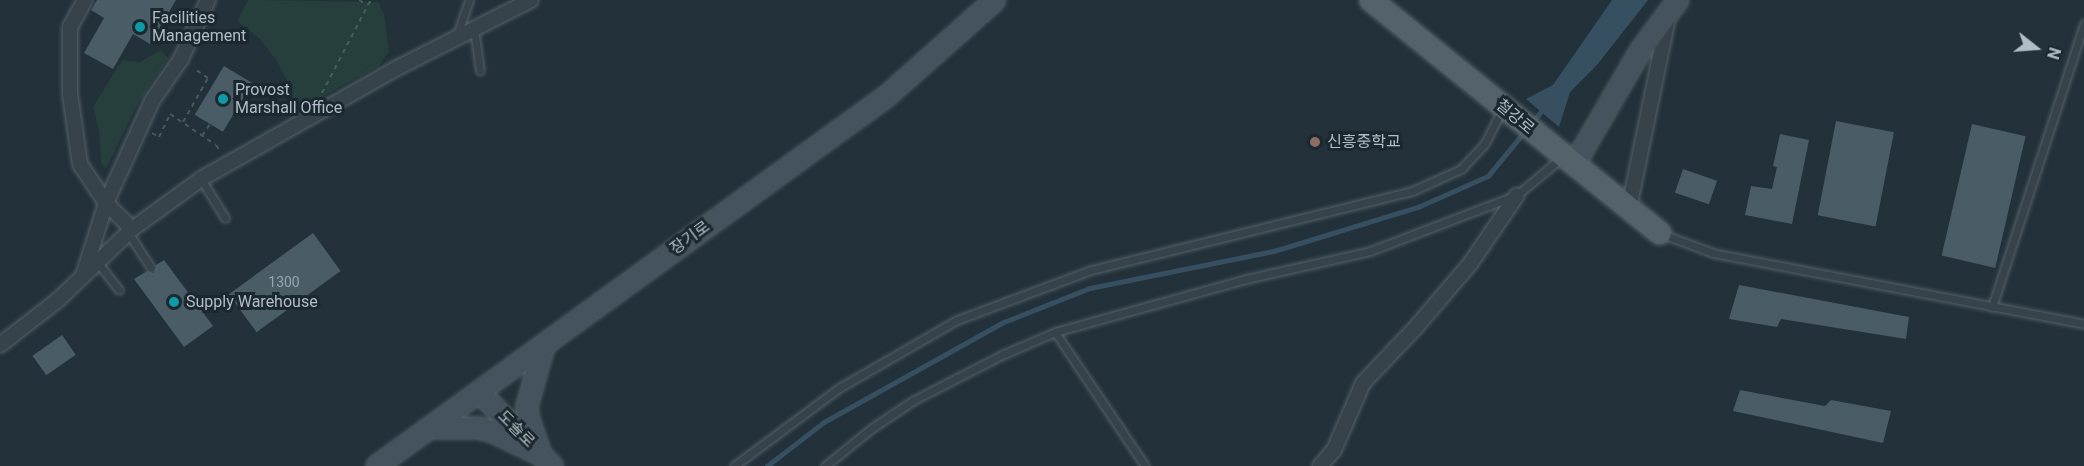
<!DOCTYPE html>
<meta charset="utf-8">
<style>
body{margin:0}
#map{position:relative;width:2084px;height:466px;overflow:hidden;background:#22313a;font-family:Roboto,"Noto Sans KR",sans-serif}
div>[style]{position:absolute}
.green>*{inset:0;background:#273f3c}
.water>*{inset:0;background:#365061}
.stream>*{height:4.5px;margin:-2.25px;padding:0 2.25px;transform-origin:2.25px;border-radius:2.25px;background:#365061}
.building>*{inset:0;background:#4a5c66;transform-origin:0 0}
.path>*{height:2px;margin-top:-1px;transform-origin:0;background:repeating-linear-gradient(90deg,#465c5a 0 4.5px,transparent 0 9px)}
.roads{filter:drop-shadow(0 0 2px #546168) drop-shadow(0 0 2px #546168)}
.lane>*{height:7px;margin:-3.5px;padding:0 3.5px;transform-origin:3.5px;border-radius:3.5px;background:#36434b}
.street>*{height:14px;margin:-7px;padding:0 7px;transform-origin:7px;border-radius:7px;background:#36434b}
.secondary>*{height:20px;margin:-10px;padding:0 10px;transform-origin:10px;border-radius:10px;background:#44535e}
.primary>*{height:22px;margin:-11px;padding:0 11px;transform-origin:11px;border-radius:11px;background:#54626b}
.dots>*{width:16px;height:16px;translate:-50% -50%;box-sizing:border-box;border:3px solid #1b282f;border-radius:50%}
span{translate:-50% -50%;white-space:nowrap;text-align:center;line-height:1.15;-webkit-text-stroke:6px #1b282f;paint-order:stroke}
.number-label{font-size:14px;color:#97a6af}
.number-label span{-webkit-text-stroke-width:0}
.poi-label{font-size:16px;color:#b1bec7}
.left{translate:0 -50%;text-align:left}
.street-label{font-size:16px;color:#b1bec7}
.north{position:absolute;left:2006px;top:18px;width:60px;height:60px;-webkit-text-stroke:4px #1b282f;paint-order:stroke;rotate:107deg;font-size:16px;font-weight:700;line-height:24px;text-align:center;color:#b1bec7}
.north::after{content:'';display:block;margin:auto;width:21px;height:27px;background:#b1bec7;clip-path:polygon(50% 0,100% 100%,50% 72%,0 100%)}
</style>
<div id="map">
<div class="green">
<i style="clip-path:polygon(248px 0,378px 2px,384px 14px,389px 51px,379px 66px,310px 103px,292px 108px,291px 89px,277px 61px,259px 38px,237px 21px)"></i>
<i style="clip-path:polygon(161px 50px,168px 58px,136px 107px,106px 169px,101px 163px,99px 130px,93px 107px,122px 60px,140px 62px)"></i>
</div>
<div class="water">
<i style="clip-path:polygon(1612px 0,1648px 0,1597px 65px,1570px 92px,1559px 127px,1526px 99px,1553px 85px)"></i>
</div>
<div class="stream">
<i style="left:1532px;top:122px;width:18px;rotate:-49deg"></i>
<i style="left:767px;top:466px;width:72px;rotate:-37.7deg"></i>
<i style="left:824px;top:422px;width:206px;rotate:-29.1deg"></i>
<i style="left:1004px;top:322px;width:92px;rotate:-21.6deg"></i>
<i style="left:1090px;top:288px;width:188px;rotate:-11.4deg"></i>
<i style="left:1274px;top:251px;width:151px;rotate:-17deg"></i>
<i style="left:1418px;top:207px;width:77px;rotate:-23.9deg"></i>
<i style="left:1488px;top:176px;width:58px;rotate:-50.6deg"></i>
</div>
<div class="building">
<i style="clip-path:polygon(97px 0,176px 0,150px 44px,133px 34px,113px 69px,84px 53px,104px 18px,91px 10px)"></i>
<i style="left:224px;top:66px;width:33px;height:57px;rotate:31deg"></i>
<i style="left:1836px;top:121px;width:59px;height:96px;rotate:11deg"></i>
<i style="left:1972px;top:124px;width:55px;height:135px;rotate:13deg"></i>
<i style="clip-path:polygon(1780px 134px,1809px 140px,1792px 224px,1745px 215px,1751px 186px,1772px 189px,1777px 167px,1773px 166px)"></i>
<i style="left:1683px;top:169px;width:36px;height:25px;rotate:19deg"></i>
<i style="left:313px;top:233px;width:47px;height:104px;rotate:54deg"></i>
<i style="clip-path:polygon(164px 260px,213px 326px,184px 347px,134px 279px,147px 271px,154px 273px,156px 265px)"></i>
<i style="clip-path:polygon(1739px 285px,1909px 317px,1906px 339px,1781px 319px,1777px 327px,1729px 319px)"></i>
<i style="left:62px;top:335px;width:24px;height:36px;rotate:55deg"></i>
<i style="clip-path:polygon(1740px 390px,1825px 406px,1831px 400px,1891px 411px,1883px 443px,1733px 411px)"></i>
</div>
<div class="path">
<i style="left:359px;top:0;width:10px;rotate:29deg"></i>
<i style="left:368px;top:5px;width:6px;rotate:-59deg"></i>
<i style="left:322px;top:93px;width:99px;rotate:-62.4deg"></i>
<i style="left:183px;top:122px;width:51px;rotate:-60.4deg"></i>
<i style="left:208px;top:78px;width:18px;rotate:-146deg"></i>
<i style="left:152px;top:133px;width:8px;rotate:30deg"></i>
<i style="left:159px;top:137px;width:25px;rotate:-64deg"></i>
<i style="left:170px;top:114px;width:55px;rotate:34deg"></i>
<i style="left:216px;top:145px;width:7px;rotate:56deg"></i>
<i style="left:202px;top:136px;width:14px;rotate:-56deg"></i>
</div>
<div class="roads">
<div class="lane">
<i style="left:474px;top:29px;width:42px;rotate:81.9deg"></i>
<i style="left:457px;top:35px;width:37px;rotate:-71deg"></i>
<i style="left:201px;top:179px;width:46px;rotate:58.4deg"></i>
<i style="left:129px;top:234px;width:40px;rotate:57.1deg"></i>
<i style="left:1662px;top:234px;width:54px;rotate:20.4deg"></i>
<i style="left:1713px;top:253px;width:378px;rotate:10.8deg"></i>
<i style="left:98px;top:263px;width:34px;rotate:52deg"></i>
<i style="left:1992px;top:307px;width:298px;rotate:-72deg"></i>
<i style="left:1055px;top:332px;width:198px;rotate:-15.5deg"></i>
<i style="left:1246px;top:279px;width:127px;rotate:-12.7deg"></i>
<i style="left:1370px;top:251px;width:157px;rotate:-20.9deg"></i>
<i style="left:1517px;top:195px;width:57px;rotate:-40.1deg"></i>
<i style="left:734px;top:466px;width:131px;rotate:-36.6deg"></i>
<i style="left:839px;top:388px;width:136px;rotate:-30deg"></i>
<i style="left:957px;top:320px;width:143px;rotate:-20.5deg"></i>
<i style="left:1091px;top:270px;width:331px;rotate:-13.8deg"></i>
<i style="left:1412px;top:191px;width:54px;rotate:-24.2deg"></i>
<i style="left:1461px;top:169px;width:35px;rotate:-47deg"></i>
<i style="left:1485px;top:143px;width:38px;rotate:-63deg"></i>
<i style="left:825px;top:466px;width:60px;rotate:-39deg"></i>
<i style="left:872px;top:428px;width:50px;rotate:-33.7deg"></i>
<i style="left:914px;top:400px;width:101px;rotate:-27.1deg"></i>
<i style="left:1004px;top:354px;width:56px;rotate:-23.3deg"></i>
<i style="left:1055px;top:332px;width:161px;rotate:56.1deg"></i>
</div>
<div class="street">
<i style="left:1629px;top:208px;width:194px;rotate:-78.4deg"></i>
<i style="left:132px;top:229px;width:37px;rotate:-135deg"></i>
<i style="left:106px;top:203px;width:112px;rotate:-65.7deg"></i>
<i style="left:152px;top:101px;width:51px;rotate:-55.4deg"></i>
<i style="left:181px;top:59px;width:65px;rotate:-65.4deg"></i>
<i style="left:83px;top:276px;width:77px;rotate:-72.5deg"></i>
<i style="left:106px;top:203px;width:47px;rotate:-123.7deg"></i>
<i style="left:80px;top:164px;width:71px;rotate:-98.1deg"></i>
<i style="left:70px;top:94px;width:67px;rotate:-90deg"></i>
<i style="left:70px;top:27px;width:31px;rotate:-61deg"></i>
<i style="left:0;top:345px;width:75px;rotate:-37.9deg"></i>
<i style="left:59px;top:299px;width:101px;rotate:-43.8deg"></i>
<i style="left:132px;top:229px;width:85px;rotate:-35.9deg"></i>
<i style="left:201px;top:179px;width:225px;rotate:-29.5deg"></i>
<i style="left:397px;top:68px;width:150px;rotate:-26.9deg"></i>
<i style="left:1320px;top:466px;width:21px;rotate:-49deg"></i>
<i style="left:1334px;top:450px;width:73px;rotate:-66.6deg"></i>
<i style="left:1363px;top:383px;width:79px;rotate:-46.5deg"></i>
<i style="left:1417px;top:326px;width:82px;rotate:-49.5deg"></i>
<i style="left:1470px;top:264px;width:83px;rotate:-55.7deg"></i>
</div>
<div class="secondary">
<i style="left:1574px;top:165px;width:133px;rotate:-59.8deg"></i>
<i style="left:1641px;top:50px;width:62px;rotate:-53.5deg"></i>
<i style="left:480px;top:393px;width:103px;rotate:45.4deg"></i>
<i style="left:430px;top:428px;width:48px"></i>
<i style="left:478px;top:428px;width:13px;rotate:13deg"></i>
<i style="left:491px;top:431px;width:55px;rotate:25.6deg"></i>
<i style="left:541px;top:455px;width:39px;rotate:-109deg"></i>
<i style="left:528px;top:418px;width:12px;rotate:-95deg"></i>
<i style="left:527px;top:406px;width:62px;rotate:-74.2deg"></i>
<i style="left:377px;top:466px;width:630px;rotate:-35.96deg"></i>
<i style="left:887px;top:96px;width:144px;rotate:-41.6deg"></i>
</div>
<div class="primary">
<i style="left:1371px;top:0;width:371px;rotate:38.9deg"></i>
</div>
</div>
<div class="dots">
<i style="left:140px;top:27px;background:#0f9aa8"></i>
<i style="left:223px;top:99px;background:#0f9aa8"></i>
<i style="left:1315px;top:142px;background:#8d6e63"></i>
<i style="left:174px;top:302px;background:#0f9aa8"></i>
</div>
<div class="number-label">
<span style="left:284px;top:282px">1300</span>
</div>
<div class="poi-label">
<span class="left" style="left:152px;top:27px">Facilities<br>Management</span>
<span class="left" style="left:235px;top:99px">Provost<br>Marshall Office</span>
<span class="left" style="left:1327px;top:142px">신흥중학교</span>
<span class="left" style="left:186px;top:302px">Supply Warehouse</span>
</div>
<div class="street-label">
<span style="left:1515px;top:117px;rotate:40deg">철강로</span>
<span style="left:690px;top:238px;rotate:-36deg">장기로</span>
<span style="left:516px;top:429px;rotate:45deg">도솔로</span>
</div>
<div class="north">N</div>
</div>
